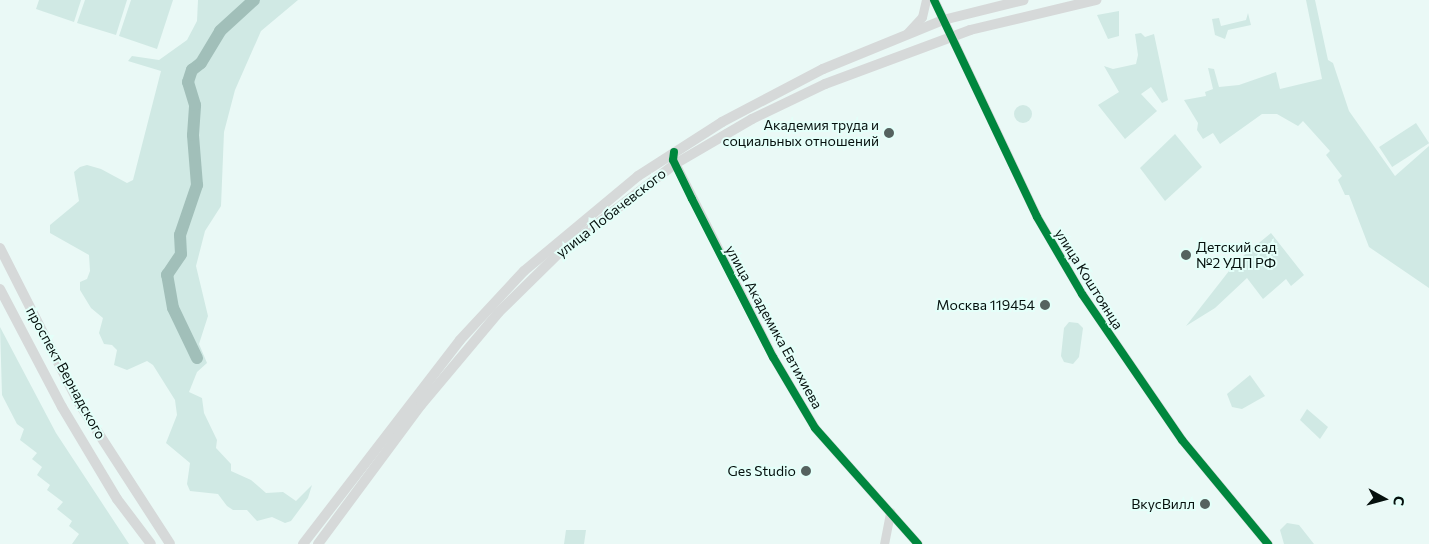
<!DOCTYPE html>
<meta charset="utf-8">
<style>
body{margin:0}
#map{position:relative;width:1429px;height:544px;overflow:hidden;background:#eaf9f6;font-family:Commissioner,sans-serif}
div>[style]{position:absolute}
.green>*{inset:0;background:#d0e9e4;transform-origin:0 0}
.round{border-radius:50%}
.river>*{height:12px;margin:-6px;padding:0 6px;transform-origin:6px;border-radius:6px;background:#a1bfb9}
.minor>*{height:9px;margin:-4.5px;padding:0 4.5px;transform-origin:4.5px;border-radius:4.5px;background:#d6d9d9}
.major>*{height:10px;margin:-5px;padding:0 5px;transform-origin:5px;border-radius:5px;background:#d6d9d9}
.cycleway>*{height:8px;margin:-4px;padding:0 4px;transform-origin:4px;border-radius:4px;background:#00873e}
.dots>*{width:14px;height:14px;translate:-50% -50%;box-sizing:border-box;border:2px solid #e4fff9;border-radius:50%}
span{translate:-50% -50%;white-space:nowrap;text-align:center;line-height:1.15;-webkit-text-stroke:4px #e4fff9;paint-order:stroke}
.poi-label{font-size:14px;color:#05100d}
.right{translate:-100% -50%;text-align:right}
.left{translate:0 -50%;text-align:left}
.street-label{font-size:14px;color:#05100d}
.north{position:absolute;left:1359px;top:474px;width:50px;height:50px;-webkit-text-stroke:4px #e4fff9;paint-order:stroke;rotate:97deg;font-size:14px;font-weight:700;line-height:20px;text-align:center;color:#05100d}
.north::after{content:'';display:block;margin:auto;width:18px;height:22px;background:#05100d;clip-path:polygon(50% 0,100% 100%,50% 72%,0 100%)}
</style>
<div id="map">
<div class="green">
<i style="clip-path:polygon(39px 0,81px 0,74px 22px,36px 9px)"></i>
<i style="clip-path:polygon(85px 0,127px 0,116px 35px,77px 23px)"></i>
<i style="clip-path:polygon(131px 0,173px 0,157px 49px,119px 36px)"></i>
<i style="clip-path:polygon(198px 0,298px 0,261px 31px,235px 90px,224px 132px,221px 206px,205px 231px,196px 266px,208px 316px,199px 344px,207px 363px,197px 372px,189px 392px,202px 398px,204px 413px,217px 440px,216px 448px,231px 464px,231px 471px,251px 480px,266px 493px,283px 492px,296px 501px,312px 485px,308px 498px,291px 521px,285px 523px,272px 517px,257px 521px,247px 510px,233px 510px,227px 506px,218px 494px,190px 491px,187px 484px,190px 463px,166px 443px,177px 415px,175px 400px,153px 365px,147px 361px,127px 370px,114px 365px,117px 350px,112px 345px,104px 344px,99px 333px,103px 318px,91px 308px,80px 290px,80px 282px,87px 279px,90px 271px,89px 255px,50px 233px,50px 225px,79px 201px,74px 172px,80px 167px,87px 165px,101px 169px,127px 183px,133px 180px,161px 71px,128px 61px,132px 56px,159px 60px,187px 40px,197px 21px)"></i>
<i style="clip-path:polygon(1306px 0,1315px 0,1328px 60px,1333px 63px,1349px 111px,1395px 176px,1429px 146px,1429px 288px,1369px 247px,1349px 195px,1345px 195px,1338px 180px,1342px 176px,1326px 155px,1330px 151px,1303px 121px,1298px 126px,1277px 114px,1262px 114px,1220px 144px,1213px 133px,1203px 139px,1197px 130px,1198px 123px,1184px 100px,1206px 96px,1205px 92px,1213px 89px,1208px 68px,1214px 69px,1219px 87px,1239px 85px,1276px 72px,1280px 89px,1322px 79px)"></i>
<i style="clip-path:polygon(1119px 11px,1119px 36px,1108px 39px,1097px 15px)"></i>
<i style="clip-path:polygon(1248px 13px,1251px 25px,1228px 30px,1225px 39px,1215px 35px,1212px 19px,1219px 18px,1221px 26px,1246px 20px)"></i>
<i style="clip-path:polygon(1141px 33px,1145px 37px,1154px 34px,1168px 100px,1162px 103px,1151px 87px,1141px 94px,1157px 111px,1125px 139px,1098px 105px,1119px 92px,1104px 66px,1113px 69px,1136px 64px,1138px 55px,1135px 34px)"></i>
<i class="round" style="left:1014px;top:105px;width:18px;height:18px"></i>
<i style="left:1416px;top:123px;width:24px;height:44px;rotate:57deg"></i>
<i style="clip-path:polygon(1175px 134px,1202px 167px,1165px 201px,1140px 168px)"></i>
<i style="clip-path:polygon(1271px 233px,1304px 275px,1291px 286px,1286px 279px,1263px 299px,1247px 278px,1215px 308px,1186px 326px,1236px 262px)"></i>
<i style="clip-path:polygon(1069px 322px,1078px 323px,1083px 328px,1079px 357px,1073px 364px,1064px 362px,1061px 356px,1064px 328px)"></i>
<i style="clip-path:polygon(0 327px,56px 433px,129px 544px,72px 544px,79px 534px,69px 526px,72px 521px,57px 509px,63px 502px,47px 490px,50px 485px,37px 475px,42px 467px,32px 459px,37px 453px,20px 440px,24px 429px,17px 424px,2px 395px)"></i>
<i style="clip-path:polygon(1250px 375px,1265px 396px,1242px 409px,1232px 407px,1227px 394px)"></i>
<i style="clip-path:polygon(1307px 409px,1328px 427px,1320px 439px,1300px 420px)"></i>
<i style="clip-path:polygon(1287px 523px,1299px 525px,1314px 544px,1284px 544px,1280px 530px)"></i>
<i style="clip-path:polygon(566px 530px,586px 530px,584px 544px,564px 544px)"></i>
</div>
<div class="river">
<i style="left:197px;top:358px;width:55px;rotate:-115.6deg"></i>
<i style="left:173px;top:308px;width:34px;rotate:-100deg"></i>
<i style="left:167px;top:275px;width:25px;rotate:-56deg"></i>
<i style="left:181px;top:254px;width:19px;rotate:-93deg"></i>
<i style="left:180px;top:235px;width:53px;rotate:-71.2deg"></i>
<i style="left:197px;top:185px;width:50px;rotate:-94.6deg"></i>
<i style="left:193px;top:135px;width:30px;rotate:-86deg"></i>
<i style="left:195px;top:105px;width:24px;rotate:-107deg"></i>
<i style="left:188px;top:82px;width:13px;rotate:-72deg"></i>
<i style="left:192px;top:70px;width:11px;rotate:-38deg"></i>
<i style="left:201px;top:63px;width:37px;rotate:-59deg"></i>
<i style="left:220px;top:31px;width:46px;rotate:-42.4deg"></i>
</div>
<div class="minor">
<i style="left:934px;top:0;width:240px;rotate:64.6deg"></i>
<i style="left:1037px;top:217px;width:89px;rotate:59.7deg"></i>
<i style="left:1082px;top:294px;width:177px;rotate:55.6deg"></i>
<i style="left:1182px;top:440px;width:135px;rotate:50.4deg"></i>
<i style="left:907px;top:33px;width:22px;rotate:-47deg"></i>
<i style="left:922px;top:17px;width:17px;rotate:-77deg"></i>
<i style="left:673px;top:159px;width:222px;rotate:63.2deg"></i>
<i style="left:773px;top:357px;width:82px;rotate:59.4deg"></i>
<i style="left:815px;top:428px;width:155px;rotate:48.4deg"></i>
<i style="left:884px;top:544px;width:33px;rotate:-79deg"></i>
</div>
<div class="major">
<i style="left:0;top:248px;width:170px;rotate:63.1deg"></i>
<i style="left:77px;top:400px;width:171px;rotate:57.1deg"></i>
<i style="left:0;top:289px;width:133px;rotate:62.3deg"></i>
<i style="left:62px;top:407px;width:107px;rotate:59.1deg"></i>
<i style="left:117px;top:499px;width:56px;rotate:52.9deg"></i>
<i style="left:303px;top:544px;width:257px;rotate:-52.4deg"></i>
<i style="left:460px;top:340px;width:94px;rotate:-47.2deg"></i>
<i style="left:524px;top:271px;width:148px;rotate:-39.8deg"></i>
<i style="left:638px;top:176px;width:100px;rotate:-32.7deg"></i>
<i style="left:722px;top:122px;width:114px;rotate:-27.7deg"></i>
<i style="left:823px;top:69px;width:130px;rotate:-22.2deg"></i>
<i style="left:943px;top:20px;width:83px;rotate:-13.9deg"></i>
<i style="left:318px;top:544px;width:173px;rotate:-53.5deg"></i>
<i style="left:421px;top:405px;width:121px;rotate:-50deg"></i>
<i style="left:499px;top:312px;width:84px;rotate:-44.5deg"></i>
<i style="left:559px;top:253px;width:146px;rotate:-37.5deg"></i>
<i style="left:675px;top:164px;width:89px;rotate:-30.3deg"></i>
<i style="left:752px;top:119px;width:81px;rotate:-25.6deg"></i>
<i style="left:825px;top:84px;width:155px;rotate:-20.4deg"></i>
<i style="left:970px;top:30px;width:130px;rotate:-13.4deg"></i>
</div>
<div class="cycleway">
<i style="left:934px;top:0;width:240px;rotate:64.6deg"></i>
<i style="left:1037px;top:217px;width:89px;rotate:59.7deg"></i>
<i style="left:1082px;top:294px;width:177px;rotate:55.6deg"></i>
<i style="left:1182px;top:440px;width:135px;rotate:50.4deg"></i>
<i style="left:674px;top:152px;width:8px;rotate:97deg"></i>
<i style="left:673px;top:160px;width:43px;rotate:64deg"></i>
<i style="left:692px;top:199px;width:178px;rotate:62.9deg"></i>
<i style="left:773px;top:357px;width:82px;rotate:59.4deg"></i>
<i style="left:815px;top:428px;width:155px;rotate:48.4deg"></i>
</div>
<div class="dots">
<i style="left:889px;top:133px;background:#55625f"></i>
<i style="left:1186px;top:255px;background:#55625f"></i>
<i style="left:1045px;top:305px;background:#55625f"></i>
<i style="left:806px;top:471px;background:#55625f"></i>
<i style="left:1205px;top:504px;background:#55625f"></i>
</div>
<div class="poi-label">
<span class="right" style="left:879px;top:133px">Академия труда и<br>социальных отношений</span>
<span class="left" style="left:1196px;top:255px">Детский сад<br>№2 УДП РФ</span>
<span class="right" style="left:1035px;top:305px">Москва 119454</span>
<span class="right" style="left:796px;top:471px">Ges Studio</span>
<span class="right" style="left:1195px;top:504px">ВкусВилл</span>
</div>
<div class="street-label">
<span style="left:611px;top:213px;rotate:-38deg">улица Лобачевского</span>
<span style="left:1089px;top:279px;rotate:58deg">улица Коштоянца</span>
<span style="left:774px;top:327px;rotate:61deg">улица Академика Евтихиева</span>
<span style="left:66px;top:373px;rotate:61deg">проспект Вернадского</span>
</div>
<div class="north">С</div>
</div>
